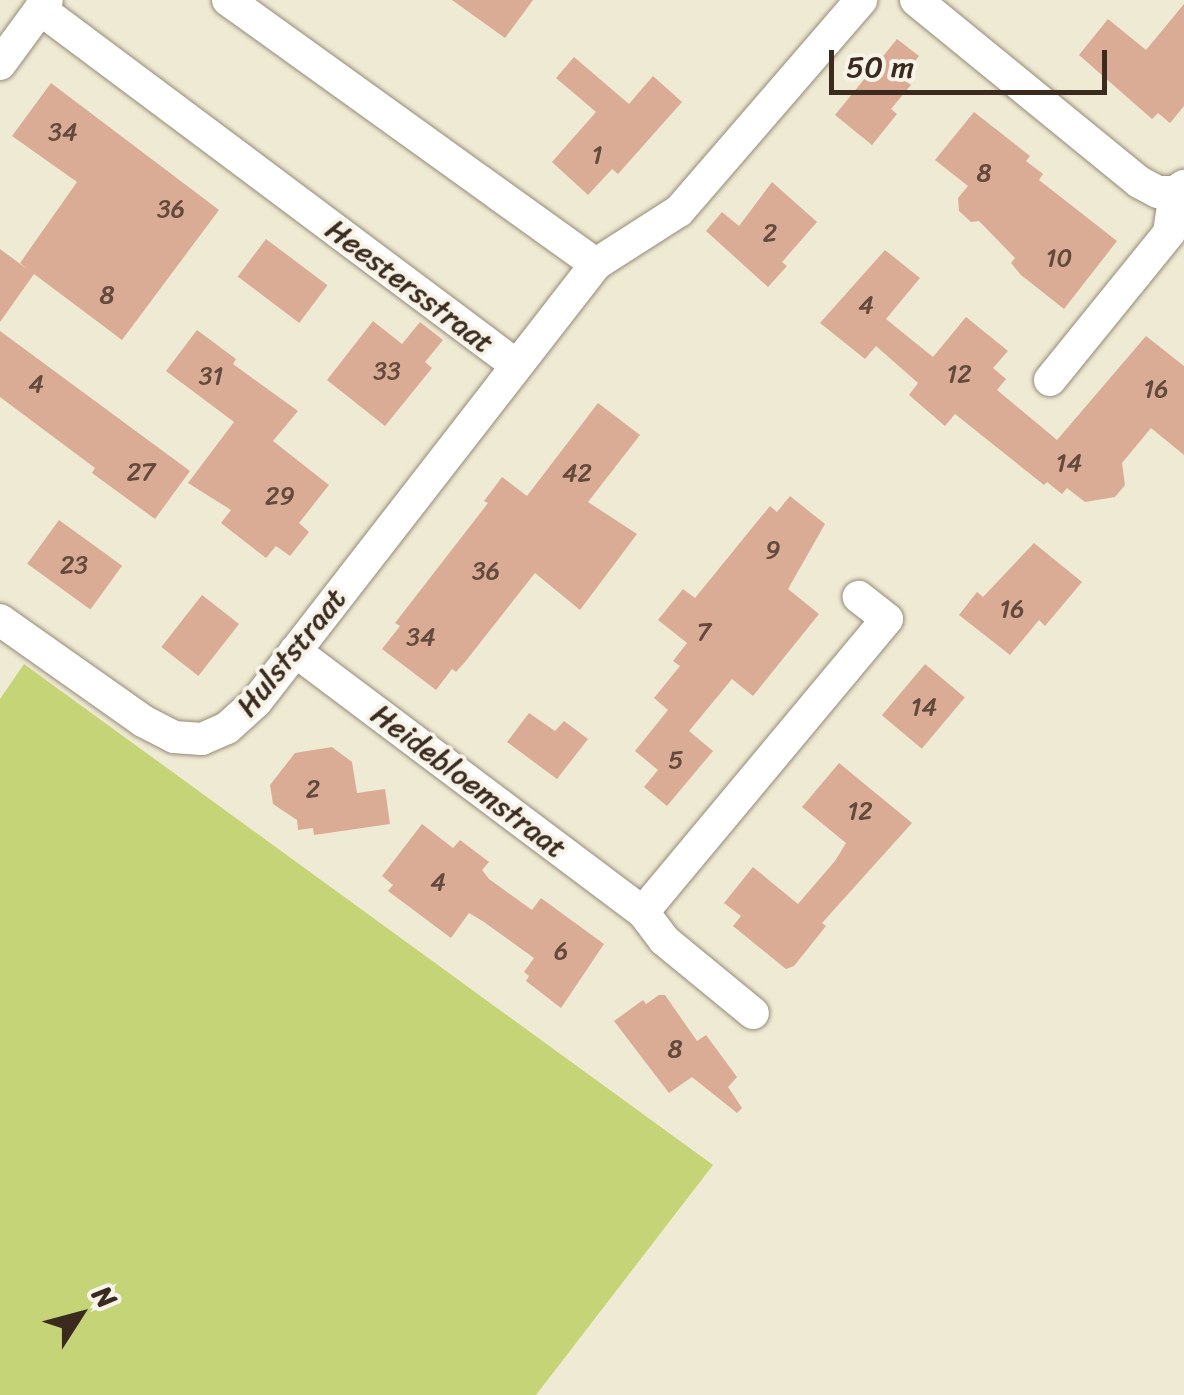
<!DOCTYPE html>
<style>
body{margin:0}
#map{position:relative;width:1184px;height:1395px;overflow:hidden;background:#efead3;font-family:Sriracha,sans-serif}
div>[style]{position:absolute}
.green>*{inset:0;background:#c5d476}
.building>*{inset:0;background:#dbac95;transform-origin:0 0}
.roads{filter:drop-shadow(0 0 2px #958a78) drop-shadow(0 0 2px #958a78)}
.minor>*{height:32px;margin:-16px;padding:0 16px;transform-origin:16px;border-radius:16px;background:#fff}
span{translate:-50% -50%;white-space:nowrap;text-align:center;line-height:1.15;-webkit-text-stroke:8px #f7f3e8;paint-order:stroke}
.number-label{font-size:25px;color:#634a3c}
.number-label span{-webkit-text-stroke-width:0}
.street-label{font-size:30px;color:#3b2a1e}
.north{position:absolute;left:30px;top:1265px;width:100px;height:100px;-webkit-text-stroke:8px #f7f3e8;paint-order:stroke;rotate:54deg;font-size:28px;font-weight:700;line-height:40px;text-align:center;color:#3b2a1e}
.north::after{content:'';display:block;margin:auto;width:35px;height:45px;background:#3b2a1e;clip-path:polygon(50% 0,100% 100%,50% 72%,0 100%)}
.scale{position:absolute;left:829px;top:50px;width:278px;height:45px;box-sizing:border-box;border:5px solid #3b2a1e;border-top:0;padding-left:12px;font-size:30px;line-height:35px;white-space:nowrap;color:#3b2a1e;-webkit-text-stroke:8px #f7f3e8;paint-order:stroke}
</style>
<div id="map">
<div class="green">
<i style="clip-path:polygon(24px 664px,713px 1165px,536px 1395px,0 1395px,0 699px)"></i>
</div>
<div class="building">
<i style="clip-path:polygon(452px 0,533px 0,505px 38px)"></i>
<i style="clip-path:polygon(1184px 4px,1184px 106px,1170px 123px,1158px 113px,1152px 119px,1079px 55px,1108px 19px,1146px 50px)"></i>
<i style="clip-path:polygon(897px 39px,919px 56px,902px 78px,911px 85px,891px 109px,897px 114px,872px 145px,835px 115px)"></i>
<i style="clip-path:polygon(574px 57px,629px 104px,653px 76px,682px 102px,618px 174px,612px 169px,588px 195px,552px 162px,596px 112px,556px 78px)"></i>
<i style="clip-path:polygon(51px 83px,219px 210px,122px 340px,34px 274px,0 322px,0 249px,27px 269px,20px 263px,77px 182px,12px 136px)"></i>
<i style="clip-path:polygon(974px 112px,1030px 156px,1026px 161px,1043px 174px,1039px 180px,1117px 241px,1064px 309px,1021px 275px,1011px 263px,1015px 258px,979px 221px,971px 222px,959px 211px,958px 198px,968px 186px,935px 160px)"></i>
<i style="clip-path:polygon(772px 182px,817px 222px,782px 262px,787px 266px,768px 287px,706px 231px,722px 212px,739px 226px)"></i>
<i style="left:266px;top:239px;width:77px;height:47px;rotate:37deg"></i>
<i style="clip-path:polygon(885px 250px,920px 278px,886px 319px,933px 357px,966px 317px,1008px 351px,993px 368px,1006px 379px,997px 390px,1057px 440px,1146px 336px,1184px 366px,1184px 455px,1151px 428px,1122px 463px,1125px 485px,1115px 497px,1085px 502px,1067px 488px,1062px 494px,1047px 482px,1044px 485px,955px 414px,945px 426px,909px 395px,918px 383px,876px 346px,865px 359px,820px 323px)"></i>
<i style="clip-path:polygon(373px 321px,402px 344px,420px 322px,443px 340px,425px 362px,432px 368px,385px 426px,327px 380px)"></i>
<i style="clip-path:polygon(197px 330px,236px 359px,233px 364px,298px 411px,273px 441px,329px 485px,299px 523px,309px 532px,290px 556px,276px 546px,266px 558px,221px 523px,231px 510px,188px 483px,234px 422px,166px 371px)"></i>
<i style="clip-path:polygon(0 331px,190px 471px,155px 519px,92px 473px,95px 468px,0 397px)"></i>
<i style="clip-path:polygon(598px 403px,640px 435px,588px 502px,637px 534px,580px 610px,535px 573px,465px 662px,456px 672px,452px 669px,436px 690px,382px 649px,400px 626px,395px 623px,488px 503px,484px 501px,502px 477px,527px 496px)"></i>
<i style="clip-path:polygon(790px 496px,825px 524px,788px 589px,819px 614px,753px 696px,732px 679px,689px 731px,713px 751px,667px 806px,644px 787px,658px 770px,635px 751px,668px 710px,654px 698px,680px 666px,673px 661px,687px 643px,658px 620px,683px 589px,695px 598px,770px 506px,777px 512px)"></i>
<i style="left:59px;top:520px;width:78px;height:54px;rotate:36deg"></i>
<i style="clip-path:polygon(1034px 543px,1082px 582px,1045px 626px,1039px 620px,1010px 655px,959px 615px,977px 592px,983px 597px)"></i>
<i style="left:202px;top:595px;width:47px;height:66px;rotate:38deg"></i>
<i style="left:925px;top:664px;width:52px;height:67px;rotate:40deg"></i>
<i style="clip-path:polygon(529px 713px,555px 731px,564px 721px,588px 739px,557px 779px,507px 742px)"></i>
<i style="clip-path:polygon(332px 747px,352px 762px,357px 793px,385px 789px,390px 824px,314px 835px,313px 828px,298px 830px,297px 820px,273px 804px,270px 785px,295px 753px)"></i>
<i style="clip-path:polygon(839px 763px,912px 823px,822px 923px,826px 926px,794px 966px,786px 969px,733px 926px,741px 916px,724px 903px,753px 867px,798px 904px,835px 861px,846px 843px,802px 807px)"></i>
<i style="clip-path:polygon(422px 824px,453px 848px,460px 840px,489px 862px,482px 870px,489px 879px,532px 910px,541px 898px,604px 944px,561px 1008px,526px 981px,529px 976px,524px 972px,534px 958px,484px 922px,469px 913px,451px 938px,388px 891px,393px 885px,382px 876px)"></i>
<i style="clip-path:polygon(659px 995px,665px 995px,697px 1041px,706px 1035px,737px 1077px,728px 1087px,742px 1108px,737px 1113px,692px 1077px,669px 1093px,614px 1021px,643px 1000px,646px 1004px)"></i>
</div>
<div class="roads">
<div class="minor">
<i style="left:228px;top:0;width:453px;rotate:35.7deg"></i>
<i style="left:916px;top:0;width:288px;rotate:39.2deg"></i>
<i style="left:1139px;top:182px;width:21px;rotate:28deg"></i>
<i style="left:1158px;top:192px;width:17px"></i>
<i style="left:1175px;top:192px;width:11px;rotate:-34deg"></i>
<i style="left:40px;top:9px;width:594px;rotate:36.79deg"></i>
<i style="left:0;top:64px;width:79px;rotate:-53.7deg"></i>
<i style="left:1050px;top:380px;width:189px;rotate:-51deg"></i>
<i style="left:1169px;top:233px;width:41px;rotate:-81.7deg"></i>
<i style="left:0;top:620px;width:175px;rotate:35.2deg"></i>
<i style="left:143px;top:721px;width:35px;rotate:27deg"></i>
<i style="left:174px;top:737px;width:28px;rotate:4deg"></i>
<i style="left:202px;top:739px;width:27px;rotate:-24deg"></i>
<i style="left:227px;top:728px;width:39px;rotate:-42deg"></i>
<i style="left:256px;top:702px;width:554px;rotate:-52.18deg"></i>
<i style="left:596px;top:264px;width:98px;rotate:-32.6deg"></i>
<i style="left:679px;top:211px;width:279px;rotate:-49.2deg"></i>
<i style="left:295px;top:651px;width:435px;rotate:36.9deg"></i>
<i style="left:643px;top:912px;width:381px;rotate:-50.2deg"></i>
<i style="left:887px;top:619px;width:36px;rotate:-142deg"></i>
<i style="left:643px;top:912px;width:35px;rotate:53deg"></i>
<i style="left:664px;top:940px;width:115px;rotate:39.4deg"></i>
</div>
</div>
<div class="number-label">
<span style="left:63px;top:132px">34</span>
<span style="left:597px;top:155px">1</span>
<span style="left:984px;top:173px">8</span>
<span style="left:171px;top:209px">36</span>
<span style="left:770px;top:233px">2</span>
<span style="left:1059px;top:258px">10</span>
<span style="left:107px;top:295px">8</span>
<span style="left:866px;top:305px">4</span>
<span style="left:387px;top:371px">33</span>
<span style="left:959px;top:374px">12</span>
<span style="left:211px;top:376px">31</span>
<span style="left:36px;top:384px">4</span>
<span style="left:1156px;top:389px">16</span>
<span style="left:1069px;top:463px">14</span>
<span style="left:141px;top:472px">27</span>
<span style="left:577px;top:473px">42</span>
<span style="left:280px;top:496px">29</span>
<span style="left:773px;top:550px">9</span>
<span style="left:74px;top:565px">23</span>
<span style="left:486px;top:571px">36</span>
<span style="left:1012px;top:609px">16</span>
<span style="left:704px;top:632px">7</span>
<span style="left:421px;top:637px">34</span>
<span style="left:924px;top:707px">14</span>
<span style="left:676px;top:760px">5</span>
<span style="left:313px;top:789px">2</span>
<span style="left:860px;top:811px">12</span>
<span style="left:438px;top:882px">4</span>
<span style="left:561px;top:951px">6</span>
<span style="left:675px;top:1049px">8</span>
</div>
<div class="street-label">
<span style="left:410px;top:286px;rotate:37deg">Heestersstraat</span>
<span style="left:291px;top:652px;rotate:-51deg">Hulststraat</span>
<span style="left:469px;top:781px;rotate:37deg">Heidebloemstraat</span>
</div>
<div class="north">N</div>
<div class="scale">50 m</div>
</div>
